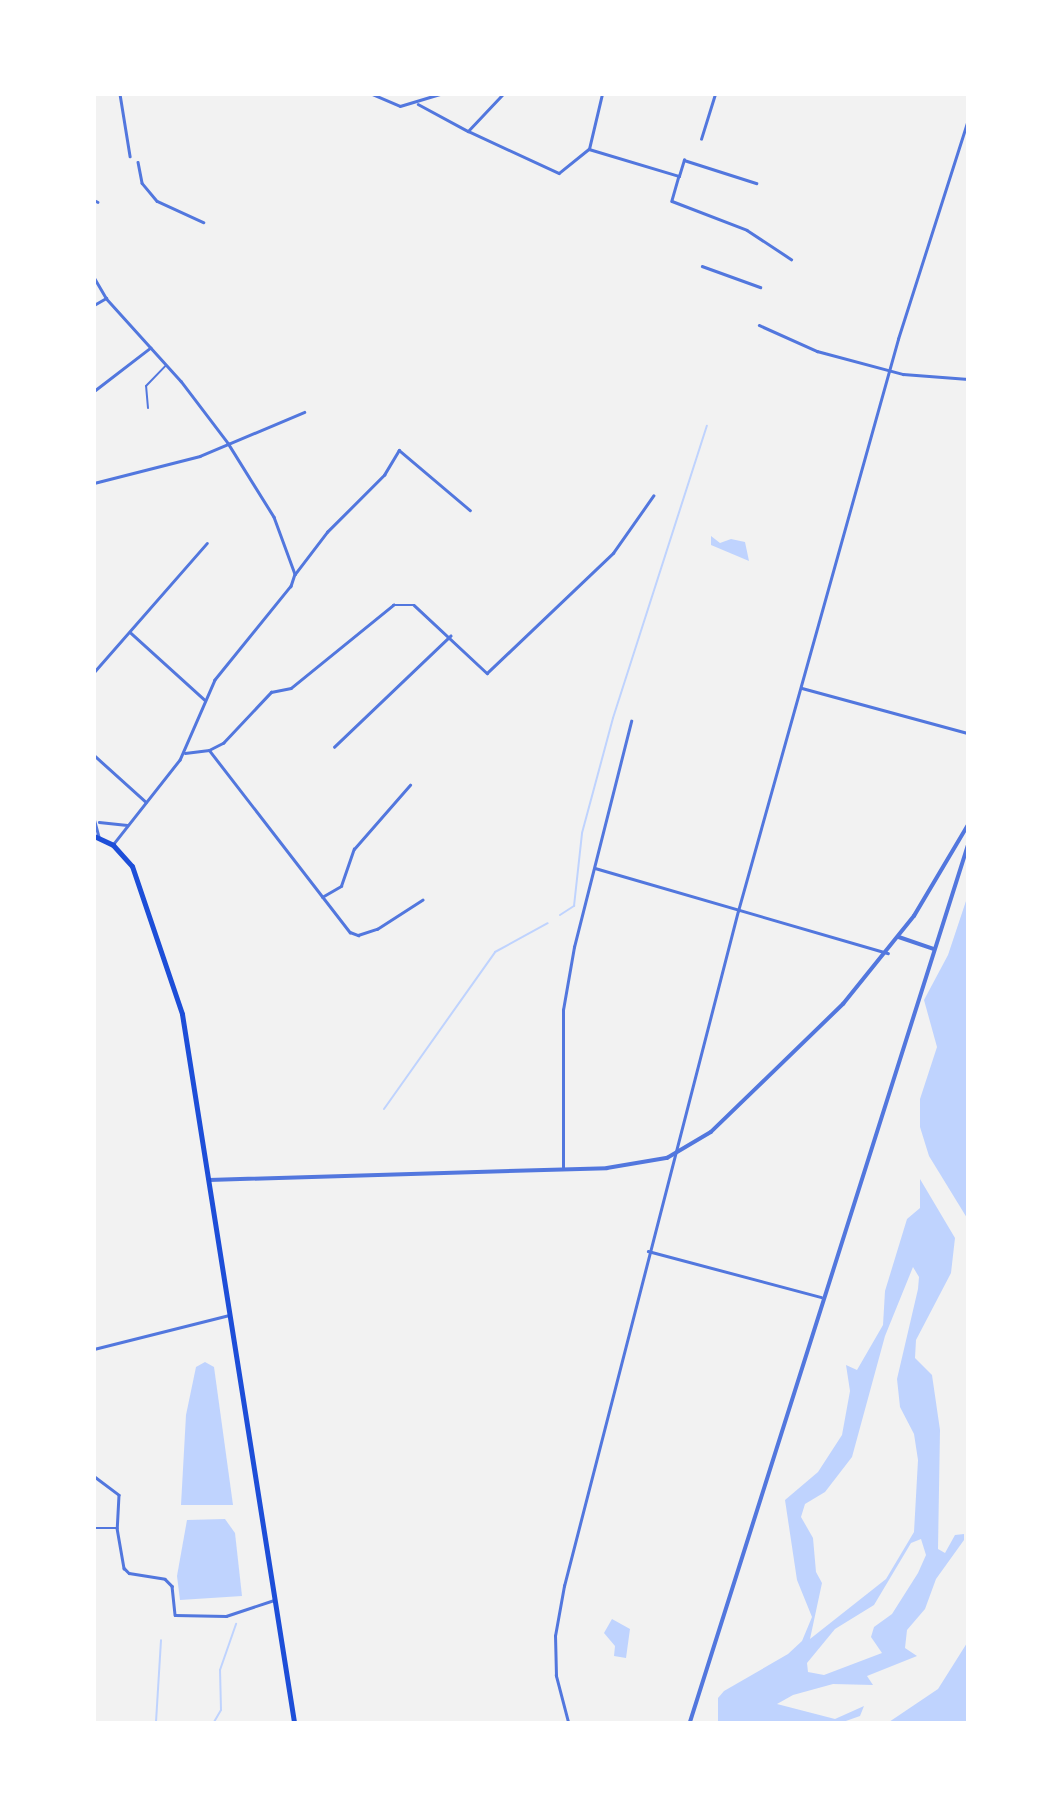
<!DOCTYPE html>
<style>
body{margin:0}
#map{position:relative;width:1062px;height:1817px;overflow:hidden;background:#f2f2f2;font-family:Signika,sans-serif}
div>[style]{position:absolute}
.water>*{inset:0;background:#bfd3fe}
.stream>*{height:2px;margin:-1px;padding:0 1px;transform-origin:1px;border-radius:1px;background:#bfd3fe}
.service>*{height:2px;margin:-1px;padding:0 1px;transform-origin:1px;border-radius:1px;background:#5277de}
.minor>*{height:2.5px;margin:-1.25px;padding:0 1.25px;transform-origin:1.25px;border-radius:1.25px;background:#5277de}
.tertiary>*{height:3.5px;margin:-1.75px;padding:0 1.75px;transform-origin:1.75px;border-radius:1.75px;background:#5277de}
.trunk>*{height:5px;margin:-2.5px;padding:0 2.5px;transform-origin:2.5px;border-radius:2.5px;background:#1d4ed8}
span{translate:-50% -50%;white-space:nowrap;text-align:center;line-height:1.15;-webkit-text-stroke:7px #fff;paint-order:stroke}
.frame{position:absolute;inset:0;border:96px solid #fff;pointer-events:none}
</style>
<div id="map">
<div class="water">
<i style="clip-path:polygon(711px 536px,720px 543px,731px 539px,745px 542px,749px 561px,711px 545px)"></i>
<i style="clip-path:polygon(967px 898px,968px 898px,967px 1218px,929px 1156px,920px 1127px,920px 1099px,937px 1047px,924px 1000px,948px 955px)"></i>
<i style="clip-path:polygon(evenodd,920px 1179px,955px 1238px,951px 1273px,916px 1340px,915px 1358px,932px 1375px,940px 1430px,938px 1549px,945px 1553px,955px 1535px,964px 1534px,964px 1540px,936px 1579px,925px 1609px,907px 1630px,905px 1648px,917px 1656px,867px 1676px,873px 1685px,833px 1684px,793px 1695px,777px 1704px,835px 1719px,864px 1706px,860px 1716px,843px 1722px,718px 1722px,718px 1698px,724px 1691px,788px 1654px,802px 1641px,812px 1617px,797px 1580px,785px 1500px,818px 1472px,842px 1435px,850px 1391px,846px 1365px,857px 1370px,883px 1325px,885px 1291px,907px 1219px,920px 1208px,920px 1179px,913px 1267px,919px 1277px,918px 1289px,897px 1379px,900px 1407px,914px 1434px,918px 1460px,914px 1532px,886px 1579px,810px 1639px,822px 1583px,816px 1572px,813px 1538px,801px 1517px,805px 1504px,825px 1492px,852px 1457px,885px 1336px,913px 1267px,920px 1179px,921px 1539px,926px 1555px,918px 1573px,892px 1614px,874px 1627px,871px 1637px,882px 1653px,824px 1675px,808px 1672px,807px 1663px,835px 1629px,874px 1605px,911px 1543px,921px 1539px)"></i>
<i style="clip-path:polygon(205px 1362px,214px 1367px,233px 1505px,181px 1505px,186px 1415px,196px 1367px)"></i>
<i style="clip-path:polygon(225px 1519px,235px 1533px,242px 1596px,180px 1600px,177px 1576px,187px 1520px)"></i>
<i style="clip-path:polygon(612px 1619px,630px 1629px,626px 1658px,614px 1656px,615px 1646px,604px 1633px)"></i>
<i style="clip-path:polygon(967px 1643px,967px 1722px,889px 1722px,938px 1689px)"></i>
</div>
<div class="stream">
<i style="left:560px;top:915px;width:17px;rotate:-33deg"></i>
<i style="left:574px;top:906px;width:73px;rotate:-83.7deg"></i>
<i style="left:582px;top:833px;width:119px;rotate:-74.9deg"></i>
<i style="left:613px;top:718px;width:307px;rotate:-72.2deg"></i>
<i style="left:384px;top:1109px;width:192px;rotate:-54.7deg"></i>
<i style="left:495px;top:952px;width:60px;rotate:-28.7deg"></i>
<i style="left:156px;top:1722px;width:82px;rotate:-86.5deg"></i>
<i style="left:214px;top:1722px;width:14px;rotate:-60deg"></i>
<i style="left:221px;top:1710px;width:40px;rotate:-91.4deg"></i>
<i style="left:220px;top:1670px;width:49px;rotate:-70.8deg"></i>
</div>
<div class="service">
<i style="left:148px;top:408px;width:22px;rotate:-95deg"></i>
<i style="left:146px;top:386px;width:28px;rotate:-46deg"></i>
</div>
<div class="minor">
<i style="left:120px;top:94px;width:63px;rotate:80.8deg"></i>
<i style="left:372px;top:94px;width:30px;rotate:23deg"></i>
<i style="left:400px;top:106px;width:42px;rotate:-16.7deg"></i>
<i style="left:418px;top:104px;width:57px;rotate:28.4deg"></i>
<i style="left:468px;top:131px;width:51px;rotate:-46.6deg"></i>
<i style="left:468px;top:131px;width:100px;rotate:24.8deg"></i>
<i style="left:559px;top:173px;width:38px;rotate:-39deg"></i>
<i style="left:589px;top:149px;width:57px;rotate:-76.7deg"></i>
<i style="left:701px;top:139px;width:47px;rotate:-72.7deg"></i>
<i style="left:589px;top:149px;width:94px;rotate:16.7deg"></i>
<i style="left:679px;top:176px;width:17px;rotate:-73deg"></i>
<i style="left:684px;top:160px;width:76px;rotate:17.7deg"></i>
<i style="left:138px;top:162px;width:21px;rotate:79deg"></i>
<i style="left:142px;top:183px;width:23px;rotate:50deg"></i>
<i style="left:157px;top:201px;width:51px;rotate:24.5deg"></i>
<i style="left:679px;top:176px;width:26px;rotate:106deg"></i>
<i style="left:672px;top:201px;width:80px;rotate:21.1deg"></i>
<i style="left:747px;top:230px;width:53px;rotate:33.4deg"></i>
<i style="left:94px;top:200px;width:4px;rotate:27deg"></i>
<i style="left:702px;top:266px;width:62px;rotate:19.9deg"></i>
<i style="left:94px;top:277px;width:24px;rotate:60deg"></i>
<i style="left:106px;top:298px;width:112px;rotate:47.9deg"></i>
<i style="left:181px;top:381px;width:78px;rotate:52.8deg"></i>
<i style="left:228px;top:443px;width:87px;rotate:58.1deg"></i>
<i style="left:274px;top:517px;width:61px;rotate:69.8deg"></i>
<i style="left:295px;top:574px;width:13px;rotate:108deg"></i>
<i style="left:291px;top:586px;width:121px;rotate:129deg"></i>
<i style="left:215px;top:680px;width:87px;rotate:113.6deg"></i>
<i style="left:180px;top:760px;width:108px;rotate:128.2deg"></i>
<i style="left:94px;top:305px;width:14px;rotate:-30deg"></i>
<i style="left:759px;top:325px;width:64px;rotate:24.1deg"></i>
<i style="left:817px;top:351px;width:89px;rotate:15deg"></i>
<i style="left:903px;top:374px;width:65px;rotate:4.4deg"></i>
<i style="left:94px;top:391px;width:71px;rotate:-37.5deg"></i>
<i style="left:94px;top:483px;width:109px;rotate:-14.3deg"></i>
<i style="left:200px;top:456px;width:113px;rotate:-22.9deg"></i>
<i style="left:295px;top:574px;width:53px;rotate:-52.7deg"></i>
<i style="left:327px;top:532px;width:81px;rotate:-45deg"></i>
<i style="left:384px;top:475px;width:29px;rotate:-59deg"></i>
<i style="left:399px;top:450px;width:93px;rotate:40.2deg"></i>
<i style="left:131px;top:633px;width:100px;rotate:42.2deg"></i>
<i style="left:94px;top:672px;width:171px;rotate:-48.8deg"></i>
<i style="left:802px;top:688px;width:172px;rotate:15.2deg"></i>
<i style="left:334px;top:747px;width:161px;rotate:-43.7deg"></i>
<i style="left:210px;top:751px;width:229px;rotate:52.3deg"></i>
<i style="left:350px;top:932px;width:9px;rotate:21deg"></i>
<i style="left:358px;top:935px;width:20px;rotate:-18deg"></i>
<i style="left:377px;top:929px;width:54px;rotate:-32.8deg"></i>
<i style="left:185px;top:753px;width:24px;rotate:-7deg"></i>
<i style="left:209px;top:750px;width:16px;rotate:-27deg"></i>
<i style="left:223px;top:743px;width:70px;rotate:-46.7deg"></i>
<i style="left:271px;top:692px;width:20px;rotate:-11deg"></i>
<i style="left:291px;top:688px;width:132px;rotate:-39.1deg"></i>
<i style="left:393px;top:605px;width:21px"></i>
<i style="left:414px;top:605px;width:100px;rotate:43deg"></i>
<i style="left:487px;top:673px;width:174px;rotate:-43.6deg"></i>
<i style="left:613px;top:553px;width:70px;rotate:-54.9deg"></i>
<i style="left:94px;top:755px;width:70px;rotate:42.1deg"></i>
<i style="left:94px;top:818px;width:20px;rotate:75deg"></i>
<i style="left:99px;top:822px;width:28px;rotate:6deg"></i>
<i style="left:595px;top:868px;width:305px;rotate:16.2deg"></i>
<i style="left:322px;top:897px;width:22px;rotate:-30deg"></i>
<i style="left:341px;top:886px;width:39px;rotate:-71deg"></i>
<i style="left:354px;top:849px;width:85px;rotate:-48.8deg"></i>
<i style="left:563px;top:1168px;width:158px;rotate:-90deg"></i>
<i style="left:563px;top:1010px;width:64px;rotate:-80.1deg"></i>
<i style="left:574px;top:947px;width:233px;rotate:-75.8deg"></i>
<i style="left:648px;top:1251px;width:179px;rotate:14.9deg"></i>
<i style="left:94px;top:1349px;width:139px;rotate:-14.1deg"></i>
<i style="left:94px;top:1476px;width:31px;rotate:37deg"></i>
<i style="left:119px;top:1495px;width:33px;rotate:93deg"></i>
<i style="left:117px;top:1528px;width:41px;rotate:80.1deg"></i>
<i style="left:124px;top:1568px;width:7px;rotate:45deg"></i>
<i style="left:129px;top:1573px;width:36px;rotate:9deg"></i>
<i style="left:165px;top:1579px;width:10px;rotate:45deg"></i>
<i style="left:172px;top:1586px;width:29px;rotate:84deg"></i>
<i style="left:175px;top:1615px;width:51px;rotate:1.1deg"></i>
<i style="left:226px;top:1616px;width:51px;rotate:-18.4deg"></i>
<i style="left:94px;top:1528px;width:23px"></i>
<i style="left:568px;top:1722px;width:48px;rotate:-104.6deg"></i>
<i style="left:556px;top:1676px;width:40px;rotate:-91.4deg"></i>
<i style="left:555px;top:1636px;width:51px;rotate:-79.8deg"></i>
<i style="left:564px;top:1586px;width:697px;rotate:-75.55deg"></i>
<i style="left:738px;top:911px;width:594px;rotate:-74.37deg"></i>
<i style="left:898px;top:339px;width:230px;rotate:-72.3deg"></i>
</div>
<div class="tertiary">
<i style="left:899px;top:937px;width:37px;rotate:19deg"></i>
<i style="left:209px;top:1180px;width:398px;rotate:-1.7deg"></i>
<i style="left:607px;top:1168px;width:61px;rotate:-9.5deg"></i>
<i style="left:667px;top:1158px;width:51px;rotate:-30.6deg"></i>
<i style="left:711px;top:1132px;width:184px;rotate:-44.1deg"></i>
<i style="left:843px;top:1004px;width:113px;rotate:-51.1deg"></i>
<i style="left:914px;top:916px;width:106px;rotate:-59.3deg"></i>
<i style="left:690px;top:1722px;width:920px;rotate:-72.41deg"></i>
</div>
<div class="trunk">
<i style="left:94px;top:836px;width:21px;rotate:25deg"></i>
<i style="left:113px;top:845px;width:28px;rotate:48deg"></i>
<i style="left:132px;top:866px;width:156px;rotate:71.3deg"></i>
<i style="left:182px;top:1014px;width:717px;rotate:81.01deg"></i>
</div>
<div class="frame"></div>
</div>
